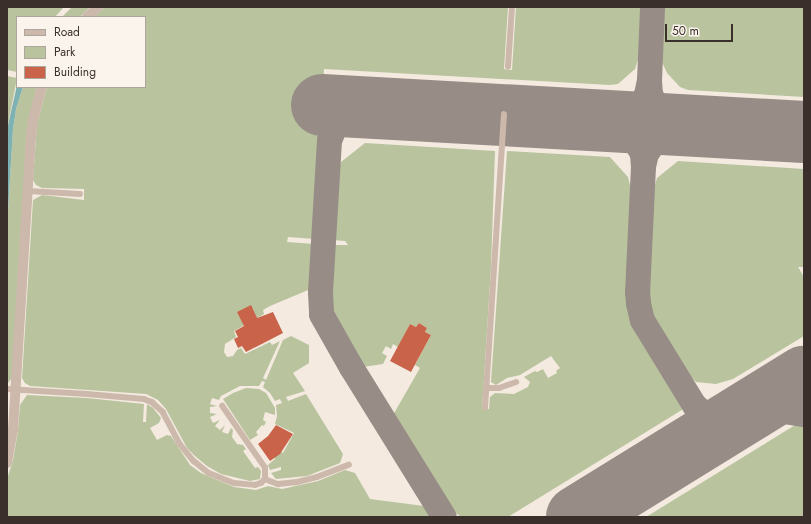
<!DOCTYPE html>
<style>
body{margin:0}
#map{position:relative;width:811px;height:524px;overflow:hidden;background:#f4eae0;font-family:Jost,sans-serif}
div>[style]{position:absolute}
.green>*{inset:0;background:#b9c49f}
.water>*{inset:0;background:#7eb2b2}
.taxiway>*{height:25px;margin:-12.5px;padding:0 12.5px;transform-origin:12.5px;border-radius:12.5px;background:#988c86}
.runway>*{height:62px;margin:-31px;padding:0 31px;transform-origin:31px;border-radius:31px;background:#988c86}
.building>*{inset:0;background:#c9644a}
.lane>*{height:5.5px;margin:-2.75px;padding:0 2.75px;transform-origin:2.75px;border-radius:2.75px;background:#cdb9ab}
.street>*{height:10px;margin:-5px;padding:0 5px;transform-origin:5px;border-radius:5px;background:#cdb9ab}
span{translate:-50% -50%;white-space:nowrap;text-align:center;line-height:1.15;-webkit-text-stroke:3.5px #fbf4ed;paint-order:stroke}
.frame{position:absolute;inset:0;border:8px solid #3b2f2b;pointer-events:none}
.legend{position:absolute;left:16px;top:16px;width:130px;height:72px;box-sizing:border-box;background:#fbf4ed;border:1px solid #aea59f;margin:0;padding:5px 7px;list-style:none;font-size:12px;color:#3b2f2b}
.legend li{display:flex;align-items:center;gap:8px;height:20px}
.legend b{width:20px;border:1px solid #aea59f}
.scale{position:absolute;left:665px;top:24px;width:68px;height:18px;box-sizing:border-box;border:2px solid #3b2f2b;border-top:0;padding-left:5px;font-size:12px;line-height:14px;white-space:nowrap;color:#3b2f2b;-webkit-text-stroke:3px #fbf4ed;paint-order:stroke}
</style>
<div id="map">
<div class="green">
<i style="clip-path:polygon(7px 7px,64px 7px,55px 17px,17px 17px,17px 72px,7px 70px)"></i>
<i style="clip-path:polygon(72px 7px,90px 7px,80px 17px,62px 17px)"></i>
<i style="clip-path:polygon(105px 7px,508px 7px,504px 69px,512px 70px,516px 7px,645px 7px,642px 47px,635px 69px,618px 84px,610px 85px,324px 69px,315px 239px,288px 237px,287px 242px,315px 244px,313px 288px,270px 306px,263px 310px,264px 314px,234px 331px,236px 337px,225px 344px,224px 352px,227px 357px,233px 356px,237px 350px,241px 348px,245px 354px,270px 342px,272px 345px,280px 341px,263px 378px,266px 380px,283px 340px,291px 336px,309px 345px,309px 363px,293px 373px,305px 391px,286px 397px,288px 401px,306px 394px,343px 454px,340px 463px,307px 476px,276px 479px,271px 473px,281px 470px,281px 467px,270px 470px,268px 465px,275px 459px,272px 454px,278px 449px,283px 453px,294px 433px,275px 424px,277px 416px,276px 405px,282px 403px,280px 399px,275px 401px,270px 393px,263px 387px,265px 382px,262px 381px,259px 386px,240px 386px,221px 396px,219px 400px,212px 398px,210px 404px,217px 406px,210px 407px,210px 413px,217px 414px,210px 417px,213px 423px,220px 420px,215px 426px,220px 430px,225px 425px,222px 432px,228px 434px,231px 428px,233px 430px,232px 437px,237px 444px,243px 445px,246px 449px,243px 451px,255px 468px,258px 467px,261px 471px,260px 479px,250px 481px,221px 474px,207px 466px,195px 456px,187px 448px,166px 409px,158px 400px,146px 394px,30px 386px,25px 383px,22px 378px,33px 200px,42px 195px,84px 200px,84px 189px,42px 188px,36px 185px,33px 180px,37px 124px,47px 87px,145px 87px,145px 17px,93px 17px)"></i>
<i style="clip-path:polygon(661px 7px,804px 7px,804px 97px,688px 90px,680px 87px,667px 73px,662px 62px,659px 44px)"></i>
<i style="clip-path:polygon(7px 76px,17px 78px,7px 130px)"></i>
<i style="clip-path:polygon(23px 87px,37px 87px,29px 118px,12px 378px,7px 384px,7px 227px,13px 130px,16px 109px)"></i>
<i style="clip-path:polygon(365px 143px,495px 151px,491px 267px,482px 409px,489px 409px,490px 397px,495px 393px,514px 394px,528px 387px,530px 382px,524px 377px,535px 371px,537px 372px,543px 369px,548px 378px,557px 373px,556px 371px,560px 368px,551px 356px,520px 375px,507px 378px,496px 385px,491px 382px,507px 151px,610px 157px,628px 177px,633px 198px,629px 298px,632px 319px,685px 408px,508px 517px,461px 517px,451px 509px,393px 415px,420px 368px,415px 365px,431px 335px,425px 332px,427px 328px,419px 323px,416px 327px,410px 324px,398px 347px,393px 344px,391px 349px,386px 346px,382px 353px,387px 356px,383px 364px,363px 367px,333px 317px,329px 303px,332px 245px,348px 245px,345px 241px,332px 240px,336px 177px,341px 162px)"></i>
<i style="clip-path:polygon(678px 161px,804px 169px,804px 267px,798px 267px,804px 277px,804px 336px,733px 379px,716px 384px,696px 382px,680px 366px,653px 322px,646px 301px,651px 199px,657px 178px)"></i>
<i style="clip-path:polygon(246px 388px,259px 389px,266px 393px,275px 408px,275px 415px,265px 412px,263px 420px,266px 422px,264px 426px,262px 425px,256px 432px,258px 435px,250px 440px,223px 399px,233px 393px)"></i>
<i style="clip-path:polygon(27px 395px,87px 398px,144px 404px,143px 422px,146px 422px,147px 404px,153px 408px,161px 418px,159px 423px,150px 428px,157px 440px,167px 435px,171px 436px,190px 465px,201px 473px,234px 487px,256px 490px,268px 486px,282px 489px,318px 481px,345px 470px,355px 473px,370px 499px,424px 506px,431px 517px,7px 517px,7px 479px,13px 460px,18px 431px,20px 405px)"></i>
<i style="clip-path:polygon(800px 422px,804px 424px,804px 517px,646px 517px)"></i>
</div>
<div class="water">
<i style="clip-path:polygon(17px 85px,17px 87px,23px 87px,16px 109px,13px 130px,7px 227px,7px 130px)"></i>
</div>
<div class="taxiway">
<i style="left:649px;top:80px;width:14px;rotate:86deg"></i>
<i style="left:650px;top:94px;width:20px;rotate:63deg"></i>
<i style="left:659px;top:112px;width:10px;rotate:37deg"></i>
<i style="left:667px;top:118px;width:23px;rotate:20deg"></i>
<i style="left:365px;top:107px;width:22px;rotate:167deg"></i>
<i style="left:344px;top:112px;width:8px;rotate:135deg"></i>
<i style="left:338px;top:118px;width:24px;rotate:112deg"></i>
<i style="left:329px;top:140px;width:152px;rotate:93.4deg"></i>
<i style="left:320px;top:292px;width:22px;rotate:87deg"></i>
<i style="left:321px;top:314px;width:61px;rotate:60.5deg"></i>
<i style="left:351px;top:367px;width:176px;rotate:58.2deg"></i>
<i style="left:603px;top:121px;width:22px;rotate:-16deg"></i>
<i style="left:624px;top:115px;width:9px;rotate:-32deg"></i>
<i style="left:632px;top:110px;width:13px;rotate:-39deg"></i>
<i style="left:642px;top:102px;width:9px;rotate:-63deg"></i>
<i style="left:646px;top:94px;width:14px;rotate:-78deg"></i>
<i style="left:649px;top:80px;width:73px;rotate:-87.6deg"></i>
<i style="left:603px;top:121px;width:14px;rotate:17deg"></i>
<i style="left:616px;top:125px;width:19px;rotate:35deg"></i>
<i style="left:632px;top:136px;width:20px;rotate:60deg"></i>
<i style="left:642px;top:153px;width:13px;rotate:86deg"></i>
<i style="left:689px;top:126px;width:23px;rotate:167deg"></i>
<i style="left:667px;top:131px;width:11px;rotate:146deg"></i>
<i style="left:658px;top:137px;width:20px;rotate:127deg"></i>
<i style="left:646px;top:153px;width:13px;rotate:103deg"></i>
<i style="left:643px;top:166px;width:125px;rotate:92.7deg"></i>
<i style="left:637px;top:291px;width:12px;rotate:85deg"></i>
<i style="left:638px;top:303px;width:17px;rotate:77deg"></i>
<i style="left:642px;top:320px;width:100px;rotate:58.5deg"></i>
<i style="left:694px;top:405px;width:13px;rotate:39deg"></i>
<i style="left:704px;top:413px;width:20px;rotate:15deg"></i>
<i style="left:723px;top:418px;width:43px;rotate:-13.4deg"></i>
<i style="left:765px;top:408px;width:39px;rotate:9deg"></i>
</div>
<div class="runway">
<i style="left:322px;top:105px;width:483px;rotate:3.2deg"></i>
<i style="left:577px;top:517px;width:267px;rotate:-31.7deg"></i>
</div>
<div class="building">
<i style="clip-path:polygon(251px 305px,257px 318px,273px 312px,283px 333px,246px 352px,242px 346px,238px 348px,234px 339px,238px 337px,235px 331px,244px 326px,237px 312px)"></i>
<i style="clip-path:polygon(419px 323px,427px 328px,425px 332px,431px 335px,411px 372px,390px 361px,410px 324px,416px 327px)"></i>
<i style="clip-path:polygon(276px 425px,293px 434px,280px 454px,270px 461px,258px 444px,268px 436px)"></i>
</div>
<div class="lane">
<i style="left:508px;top:67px;width:60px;rotate:-86.2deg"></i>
<i style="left:28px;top:191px;width:52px;rotate:3.3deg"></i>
<i style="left:486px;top:388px;width:13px"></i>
<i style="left:499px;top:388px;width:18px;rotate:-19deg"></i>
<i style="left:7px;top:389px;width:80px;rotate:3.6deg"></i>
<i style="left:87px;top:394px;width:57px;rotate:5deg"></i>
<i style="left:144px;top:399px;width:9px;rotate:21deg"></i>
<i style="left:152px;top:402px;width:15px;rotate:42deg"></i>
<i style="left:163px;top:412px;width:36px;rotate:62deg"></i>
<i style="left:180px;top:444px;width:22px;rotate:51deg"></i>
<i style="left:194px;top:461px;width:19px;rotate:39deg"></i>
<i style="left:209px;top:473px;width:27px;rotate:22deg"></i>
<i style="left:234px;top:483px;width:21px;rotate:5deg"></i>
<i style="left:255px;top:485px;width:6px;rotate:-18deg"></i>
<i style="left:261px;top:483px;width:6px;rotate:-45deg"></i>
<i style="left:265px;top:479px;width:11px;rotate:-90deg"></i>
<i style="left:265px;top:468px;width:75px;rotate:-124.7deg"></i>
<i style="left:485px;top:408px;width:294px;rotate:-86.3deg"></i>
<i style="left:265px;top:479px;width:14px;rotate:21deg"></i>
<i style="left:278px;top:484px;width:19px;rotate:-6deg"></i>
<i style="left:297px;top:482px;width:21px;rotate:-14deg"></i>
<i style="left:317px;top:477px;width:34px;rotate:-21deg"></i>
</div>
<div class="street">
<i style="left:87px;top:17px;width:15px;rotate:-42deg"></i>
<i style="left:7px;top:463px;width:34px;rotate:-80deg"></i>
<i style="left:13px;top:430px;width:293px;rotate:-86.5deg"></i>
<i style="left:31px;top:138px;width:18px;rotate:-84deg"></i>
<i style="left:33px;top:120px;width:34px;rotate:-75deg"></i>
</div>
<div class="frame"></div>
<ul class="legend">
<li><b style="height:5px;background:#cdb9ab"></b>Road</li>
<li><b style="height:11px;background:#b9c49f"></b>Park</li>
<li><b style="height:11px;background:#c9644a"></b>Building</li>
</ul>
<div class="scale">50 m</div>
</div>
